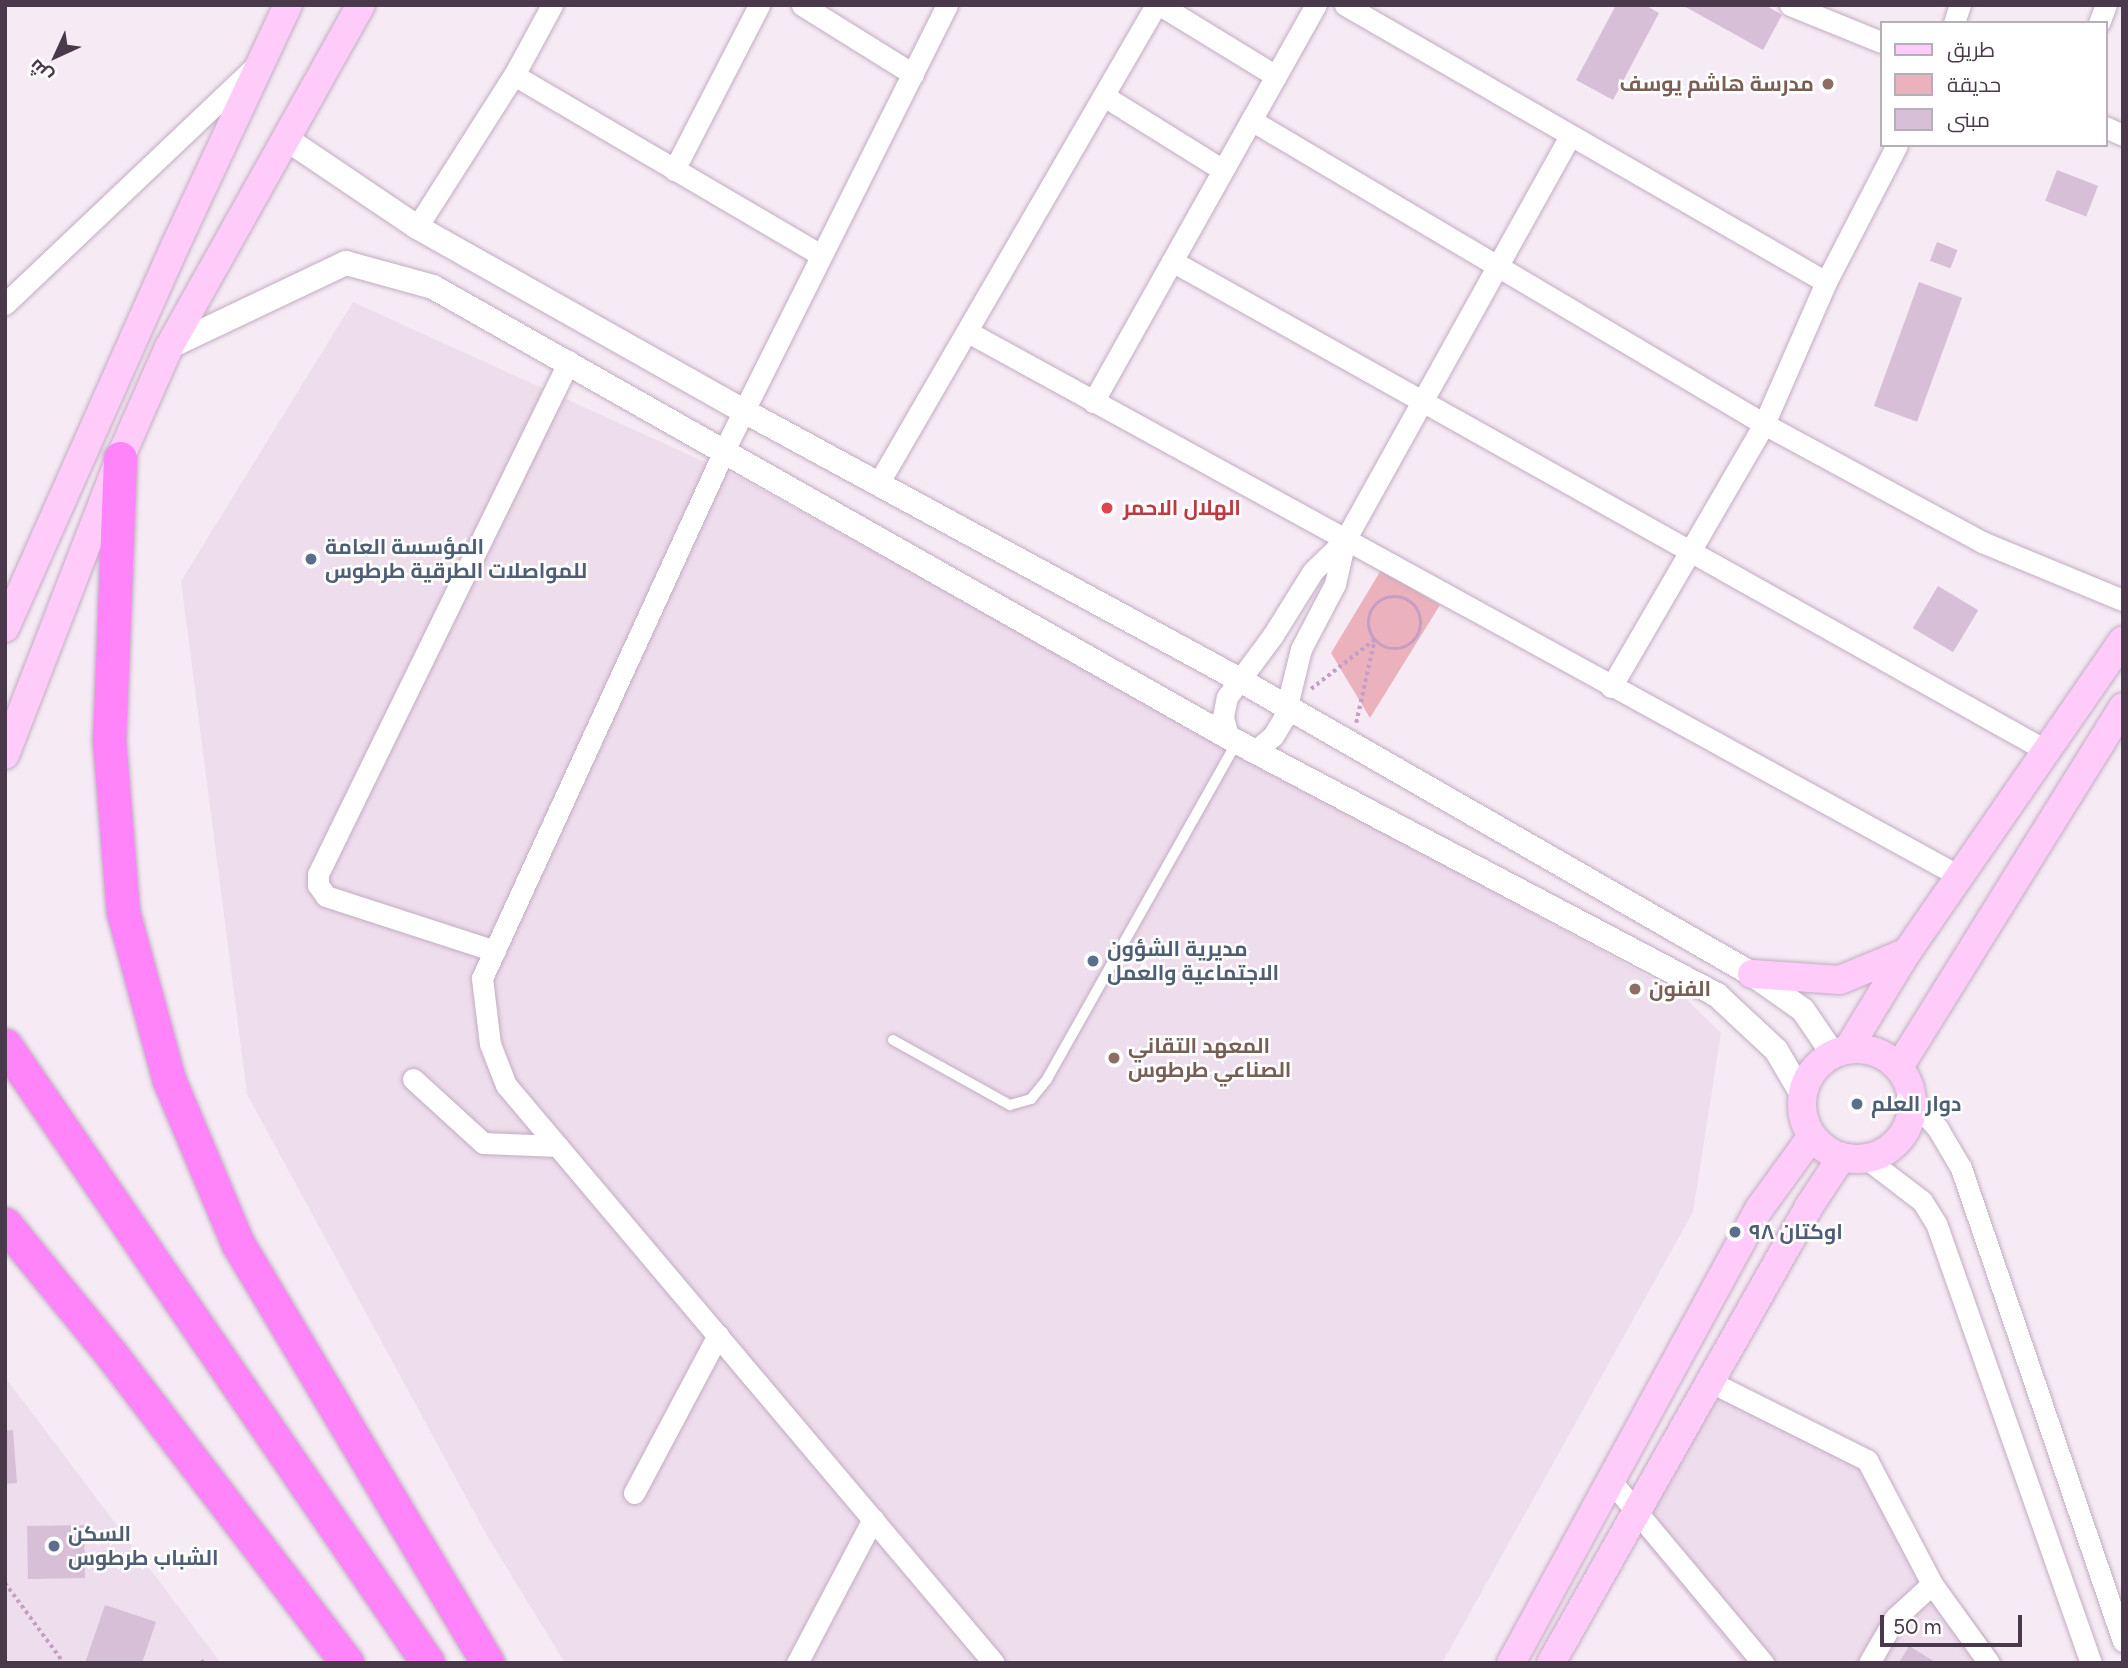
<!DOCTYPE html>
<meta charset="utf-8">
<style>
body{margin:0}
#map{position:relative;width:2128px;height:1668px;overflow:hidden;background:#f6ebf5;font-family:Figtree,Cairo,sans-serif}
div>[style]{position:absolute}
.residential>*{inset:0;background:#eedded}
.green>*{inset:0;background:#ebb2bd}
.building>*{inset:0;background:#d7bfd8;transform-origin:0 0}
.path>*{height:3.5px;margin-top:-1.75px;transform-origin:0;background:repeating-linear-gradient(90deg,#c59dc5 0 3.5px,transparent 0 7px)}
.path>.ring{margin:-1.75px;padding:0;box-sizing:content-box;background:none;border:3.5px solid #c59dc5;border-radius:50%}
.roads{filter:drop-shadow(0 0 2px #c2acc2) drop-shadow(0 0 2px #c2acc2)}
.service>*{height:10px;margin:-5px;padding:0 5px;transform-origin:5px;border-radius:5px;background:#fff}
.minor>*{height:21px;margin:-10.5px;padding:0 10.5px;transform-origin:10.5px;border-radius:10.5px;background:#fff}
.tertiary>*{height:24px;margin:-12px;padding:0 12px;transform-origin:12px;border-radius:12px;background:#fff}
.secondary>*{height:28px;margin:-14px;padding:0 14px;transform-origin:14px;border-radius:14px;background:#ffccf9}
.secondary>.ring{margin:-14px;padding:0;box-sizing:content-box;background:none;border:28px solid #ffccf9;border-radius:50%}
.trunk>*{height:33px;margin:-16.5px;padding:0 16.5px;transform-origin:16.5px;border-radius:16.5px;background:#ff84fa}
.dots>*{width:19px;height:19px;translate:-50% -50%;box-sizing:border-box;border:4px solid #fff;border-radius:50%}
span{translate:-50% -50%;white-space:nowrap;text-align:center;line-height:1.15;-webkit-text-stroke:5px #fff;paint-order:stroke}
.education-label{font-size:21px;color:#785e54;font-weight:700}
.right{translate:-100% -50%;text-align:right}
.left{translate:0 -50%;text-align:left}
.health-label{font-size:21px;color:#be3a42;font-weight:700}
.service-label{font-size:21px;color:#4e5e75;font-weight:700}
.frame{position:absolute;inset:0;border:7px solid #4a384b;pointer-events:none}
.legend{position:absolute;left:1880px;top:21px;width:228px;height:126px;box-sizing:border-box;background:#fff;border:2px solid #b7afb7;margin:0;padding:9px 12px;list-style:none;font-size:21px;color:#4a384b}
.legend li{display:flex;align-items:center;gap:14px;height:35px}
.legend b{width:35px;border:2px solid #b7afb7}
.north{position:absolute;left:21px;top:21px;width:70px;height:70px;-webkit-text-stroke:5px #fff;paint-order:stroke;rotate:225deg;font-size:19px;font-weight:700;line-height:28px;text-align:center;color:#4a384b}
.north::after{content:'';display:block;margin:auto;width:24px;height:32px;background:#4a384b;clip-path:polygon(50% 0,100% 100%,50% 72%,0 100%)}
.scale{position:absolute;left:1880px;top:1615px;width:142px;height:32px;box-sizing:border-box;border:4px solid #4a384b;border-top:0;padding-left:9px;font-size:21px;line-height:24px;white-space:nowrap;color:#4a384b;-webkit-text-stroke:5px #fff;paint-order:stroke}
</style>
<div id="map">
<div class="residential">
<i style="clip-path:polygon(353px 302px,740px 478px,1682px 995px,1721px 1033px,1693px 1212px,1442px 1663px,565px 1663px,486px 1534px,247px 1094px,181px 581px)"></i>
<i style="clip-path:polygon(1713px 1375px,1847px 1447px,2005px 1663px,1742px 1663px,1628px 1523px)"></i>
<i style="clip-path:polygon(5px 1377px,221px 1663px,5px 1663px)"></i>
</div>
<div class="green">
<i style="clip-path:polygon(1381px 570px,1440px 605px,1370px 718px,1331px 653px)"></i>
</div>
<div class="building">
<i style="clip-path:polygon(1616px 5px,1645px 5px,1659px 13px,1613px 100px,1576px 80px)"></i>
<i style="clip-path:polygon(1682px 5px,1765px 5px,1782px 15px,1763px 50px)"></i>
<i style="left:2057px;top:170px;width:44px;height:33px;rotate:21deg"></i>
<i style="left:1937px;top:242px;width:22px;height:20px;rotate:21deg"></i>
<i style="left:1919px;top:282px;width:46px;height:132px;rotate:20deg"></i>
<i style="left:1938px;top:586px;width:47px;height:49px;rotate:31deg"></i>
<i style="clip-path:polygon(13px 1430px,17px 1483px,5px 1484px,5px 1431px)"></i>
<i style="left:84px;top:1525px;width:53px;height:57px;rotate:89deg"></i>
<i style="clip-path:polygon(105px 1605px,156px 1622px,142px 1663px,85px 1663px)"></i>
<i style="clip-path:polygon(1909px 1646px,1937px 1663px,1899px 1663px)"></i>
</div>
<div class="path">
<i class="ring" style="left:1369px;top:597px;width:48.5px;height:48.5px"></i>
<i style="left:1311px;top:689px;width:80px;rotate:-37.9deg"></i>
<i style="left:1356px;top:723px;width:83px;rotate:-77.5deg"></i>
<i style="left:5px;top:1583px;width:99px;rotate:53.6deg"></i>
<i style="left:201px;top:1663px;width:5px;rotate:-37deg"></i>
</div>
<div class="roads">
<div class="service">
<i style="left:893px;top:1040px;width:134px;rotate:29.1deg"></i>
<i style="left:1010px;top:1105px;width:22px;rotate:-16deg"></i>
<i style="left:1031px;top:1099px;width:26px;rotate:-51deg"></i>
<i style="left:1047px;top:1079px;width:387px;rotate:-60.6deg"></i>
</div>
<div class="minor">
<i style="left:802px;top:5px;width:131px;rotate:31.9deg"></i>
<i style="left:947px;top:5px;width:499px;rotate:116.6deg"></i>
<i style="left:724px;top:451px;width:580px;rotate:114.66deg"></i>
<i style="left:482px;top:978px;width:66px;rotate:83.1deg"></i>
<i style="left:490px;top:1044px;width:44px;rotate:68.7deg"></i>
<i style="left:506px;top:1085px;width:756px;rotate:49.83deg"></i>
<i style="left:1160px;top:5px;width:136px;rotate:31.5deg"></i>
<i style="left:1345px;top:5px;width:555px;rotate:29.94deg"></i>
<i style="left:1790px;top:5px;width:98px;rotate:22.1deg"></i>
<i style="left:1954px;top:23px;width:19px;rotate:-72deg"></i>
<i style="left:2099px;top:23px;width:19px;rotate:-69deg"></i>
<i style="left:514px;top:75px;width:356px;rotate:30.4deg"></i>
<i style="left:1104px;top:96px;width:140px;rotate:31.9deg"></i>
<i style="left:1251px;top:120px;width:596px;rotate:30.65deg"></i>
<i style="left:1764px;top:424px;width:248px;rotate:28.4deg"></i>
<i style="left:1982px;top:542px;width:152px;rotate:22.4deg"></i>
<i style="left:2105px;top:127px;width:20px;rotate:24deg"></i>
<i style="left:674px;top:170px;width:186px;rotate:-62.7deg"></i>
<i style="left:417px;top:227px;width:180px;rotate:-57.5deg"></i>
<i style="left:514px;top:75px;width:80px;rotate:-61.5deg"></i>
<i style="left:1172px;top:261px;width:1003px;rotate:29.25deg"></i>
<i style="left:5px;top:304px;width:343px;rotate:-43.5deg"></i>
<i style="left:968px;top:332px;width:1133px;rotate:28.76deg"></i>
<i style="left:1093px;top:402px;width:455px;rotate:-60.7deg"></i>
<i style="left:878px;top:484px;width:554px;rotate:-59.87deg"></i>
<i style="left:1611px;top:687px;width:304px;rotate:-59.8deg"></i>
<i style="left:1764px;top:424px;width:155px;rotate:-66.4deg"></i>
<i style="left:1826px;top:282px;width:154px;rotate:-62.6deg"></i>
<i style="left:1228px;top:736px;width:20px;rotate:-105deg"></i>
<i style="left:1223px;top:717px;width:20px;rotate:-79deg"></i>
<i style="left:1227px;top:697px;width:77px;rotate:-53.4deg"></i>
<i style="left:1273px;top:635px;width:75px;rotate:-58deg"></i>
<i style="left:1313px;top:571px;width:45px;rotate:-44.1deg"></i>
<i style="left:1345px;top:540px;width:463px;rotate:-60.9deg"></i>
<i style="left:1255px;top:751px;width:23px;rotate:-40deg"></i>
<i style="left:1273px;top:736px;width:21px;rotate:-59deg"></i>
<i style="left:1284px;top:718px;width:71px;rotate:-76.2deg"></i>
<i style="left:1301px;top:649px;width:73px;rotate:-62.4deg"></i>
<i style="left:1335px;top:584px;width:45px;rotate:-77.2deg"></i>
<i style="left:495px;top:951px;width:178px;rotate:-162deg"></i>
<i style="left:326px;top:896px;width:14px;rotate:-126deg"></i>
<i style="left:318px;top:885px;width:11px;rotate:-90deg"></i>
<i style="left:318px;top:874px;width:571px;rotate:-63.93deg"></i>
<i style="left:413px;top:1079px;width:95px;rotate:42.4deg"></i>
<i style="left:483px;top:1143px;width:75px;rotate:2.3deg"></i>
<i style="left:1913px;top:1101px;width:38px;rotate:48deg"></i>
<i style="left:1938px;top:1129px;width:45px;rotate:59.5deg"></i>
<i style="left:1961px;top:1168px;width:500px;rotate:71.1deg"></i>
<i style="left:1867px;top:1159px;width:69px;rotate:37.4deg"></i>
<i style="left:1922px;top:1201px;width:26px;rotate:58deg"></i>
<i style="left:1936px;top:1223px;width:467px;rotate:70.6deg"></i>
<i style="left:1709px;top:1381px;width:177px;rotate:26.6deg"></i>
<i style="left:1867px;top:1460px;width:140px;rotate:62.3deg"></i>
<i style="left:1610px;top:1480px;width:239px;rotate:50.1deg"></i>
<i style="left:634px;top:1493px;width:179px;rotate:-62deg"></i>
<i style="left:797px;top:1663px;width:163px;rotate:-62.2deg"></i>
<i style="left:1869px;top:1663px;width:52px;rotate:-60deg"></i>
<i style="left:1895px;top:1618px;width:50px;rotate:-42.6deg"></i>
<i style="left:1932px;top:1584px;width:97px;rotate:54.2deg"></i>
</div>
<div class="tertiary">
<i style="left:285px;top:138px;width:159px;rotate:34deg"></i>
<i style="left:417px;top:227px;width:375px;rotate:29.4deg"></i>
<i style="left:744px;top:411px;width:564px;rotate:28.47deg"></i>
<i style="left:1240px;top:680px;width:590px;rotate:29.87deg"></i>
<i style="left:1752px;top:974px;width:62px;rotate:35.2deg"></i>
<i style="left:1803px;top:1010px;width:53px;rotate:55.7deg"></i>
<i style="left:169px;top:347px;width:196px;rotate:-25.4deg"></i>
<i style="left:346px;top:263px;width:90px;rotate:15.4deg"></i>
<i style="left:433px;top:287px;width:924px;rotate:29.51deg"></i>
<i style="left:1237px;top:742px;width:543px;rotate:27.79deg"></i>
<i style="left:1717px;top:995px;width:81px;rotate:43deg"></i>
<i style="left:1776px;top:1050px;width:51px;rotate:59.4deg"></i>
</div>
<div class="secondary">
<i style="left:5px;top:628px;width:420px;rotate:-66deg"></i>
<i style="left:176px;top:244px;width:264px;rotate:-64.9deg"></i>
<i style="left:5px;top:755px;width:318px;rotate:-68.8deg"></i>
<i style="left:120px;top:458px;width:121px;rotate:-66.2deg"></i>
<i style="left:169px;top:347px;width:392px;rotate:-60.7deg"></i>
<i style="left:1752px;top:974px;width:88px;rotate:3.9deg"></i>
<i style="left:1840px;top:980px;width:73px;rotate:-22.7deg"></i>
<i style="left:1848px;top:1049px;width:114px;rotate:-58.7deg"></i>
<i style="left:1907px;top:952px;width:379px;rotate:-55.3deg"></i>
<i class="ring" style="left:1802px;top:1049px;width:82px;height:82px"></i>
<i style="left:1899px;top:1067px;width:424px;rotate:-58.1deg"></i>
<i style="left:1511px;top:1663px;width:517px;rotate:-61.35deg"></i>
<i style="left:1759px;top:1209px;width:90px;rotate:-54deg"></i>
<i style="left:1551px;top:1663px;width:526px;rotate:-60.51deg"></i>
<i style="left:1810px;top:1205px;width:56px;rotate:-56.6deg"></i>
</div>
<div class="trunk">
<i style="left:120px;top:458px;width:281px;rotate:92.2deg"></i>
<i style="left:109px;top:739px;width:174px;rotate:85.4deg"></i>
<i style="left:123px;top:912px;width:174px;rotate:74.7deg"></i>
<i style="left:169px;top:1080px;width:178px;rotate:67.2deg"></i>
<i style="left:238px;top:1244px;width:488px;rotate:59.2deg"></i>
<i style="left:5px;top:1045px;width:749px;rotate:55.61deg"></i>
<i style="left:5px;top:1224px;width:168px;rotate:50.8deg"></i>
<i style="left:111px;top:1354px;width:389px;rotate:52.6deg"></i>
</div>
</div>
<div class="dots">
<i style="left:1828px;top:84px;background:#8d6e63"></i>
<i style="left:1107px;top:508px;background:#e0444e"></i>
<i style="left:311px;top:559px;background:#5c6f8a"></i>
<i style="left:1093px;top:961px;background:#5c6f8a"></i>
<i style="left:1635px;top:989px;background:#8d6e63"></i>
<i style="left:1114px;top:1058px;background:#8d6e63"></i>
<i style="left:1857px;top:1104px;background:#5c6f8a"></i>
<i style="left:1735px;top:1232px;background:#5c6f8a"></i>
<i style="left:54px;top:1546px;background:#5c6f8a"></i>
</div>
<div class="education-label">
<span class="right" style="left:1814px;top:84px">مدرسة هاشم يوسف</span>
<span class="left" style="left:1649px;top:989px">الفنون</span>
<span class="left" style="left:1128px;top:1058px">المعهد التقاني<br>الصناعي طرطوس</span>
</div>
<div class="health-label">
<span class="left" style="left:1123px;top:508px">الهلال الاحمر</span>
</div>
<div class="service-label">
<span class="left" style="left:325px;top:559px">المؤسسة العامة<br>للمواصلات الطرقية طرطوس</span>
<span class="left" style="left:1107px;top:961px">مديرية الشؤون<br>الاجتماعية والعمل</span>
<span class="left" style="left:1871px;top:1104px">دوار العلم</span>
<span class="left" style="left:1749px;top:1232px">اوكتان ٩٨</span>
<span class="left" style="left:68px;top:1546px">السكن<br>الشباب طرطوس</span>
</div>
<div class="frame"></div>
<ul class="legend">
<li><b style="height:9px;background:#ffccf9"></b>طريق</li>
<li><b style="height:19px;background:#ebb2bd"></b>حديقة</li>
<li><b style="height:19px;background:#d7bfd8"></b>مبنى</li>
</ul>
<div class="north">ش</div>
<div class="scale">50 m</div>
</div>
